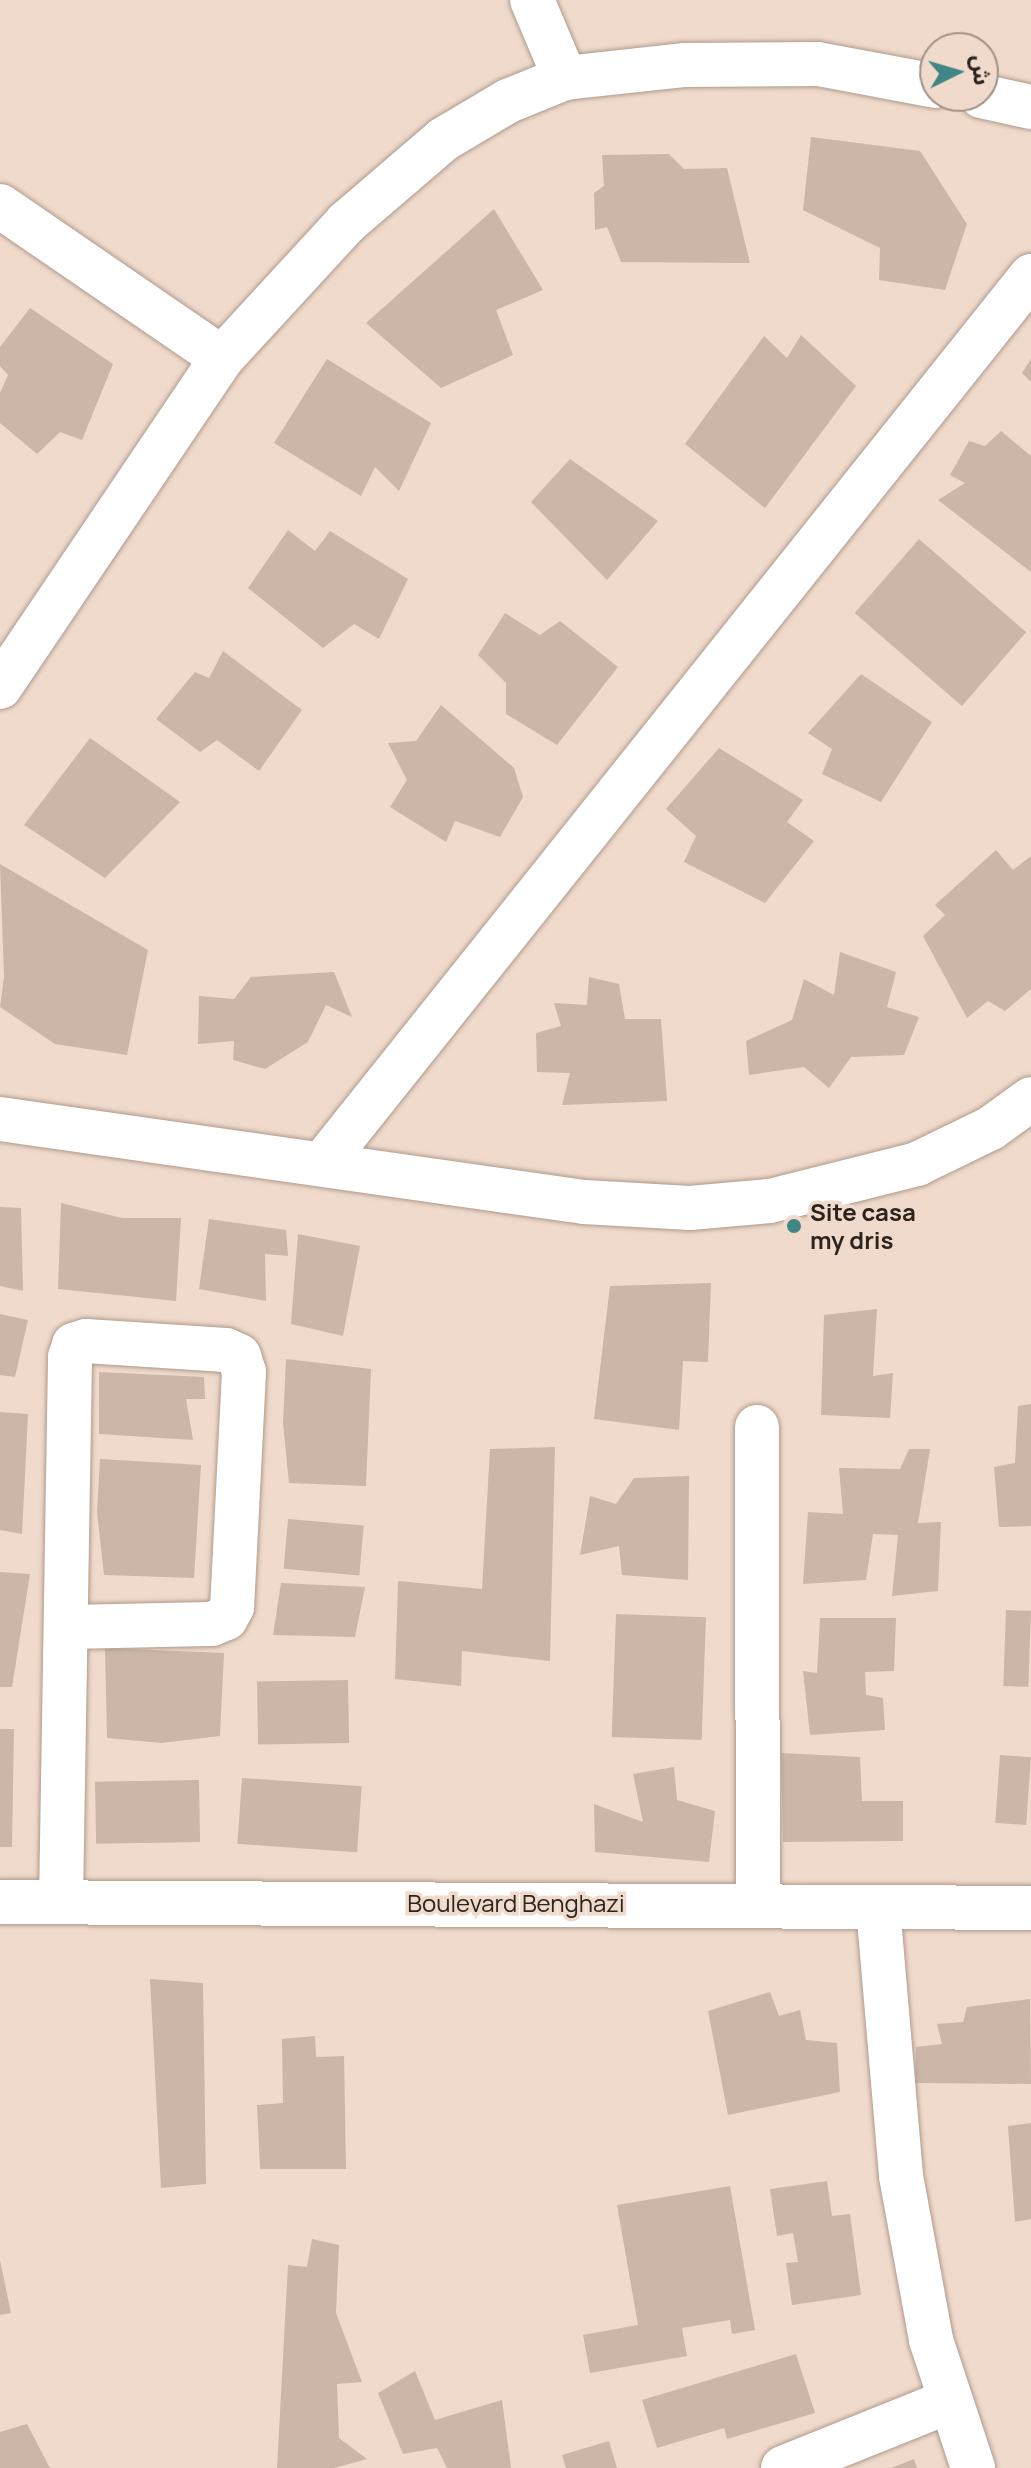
<!DOCTYPE html>
<meta charset="utf-8">
<style>
body{margin:0}
#map{position:relative;width:1031px;height:2468px;overflow:hidden;background:#f0dacb;font-family:Manrope,"Noto Sans Arabic",sans-serif}
div>[style]{position:absolute}
.building>*{inset:0;background:#cbb6a8;transform-origin:0 0}
.roads{filter:drop-shadow(0 0 2px #ae9a8c) drop-shadow(0 0 2px #ae9a8c)}
.street>*{height:44px;margin:-22px;padding:0 22px;transform-origin:22px;border-radius:22px;background:#fff}
.dots>*{width:22px;height:22px;translate:-50% -50%;box-sizing:border-box;border:4px solid #f0dacb;border-radius:50%}
span{translate:-50% -50%;white-space:nowrap;text-align:center;line-height:1.15;-webkit-text-stroke:7px #f0dacb;paint-order:stroke}
.poi-label{font-size:24px;color:#2b231e;font-weight:700}
.left{translate:0 -50%;text-align:left}
.street-label{font-size:24px;color:#2b231e}
.north{position:absolute;left:919px;top:32px;width:80px;height:80px;box-sizing:border-box;background:#f0dacb;border:2px solid #a19186;border-radius:50%;rotate:85deg;font-size:22px;font-weight:700;line-height:32px;text-align:center;color:#2b231e}
.north::after{content:'';display:block;margin:auto;width:28px;height:36px;background:#3f8684;clip-path:polygon(50% 0,100% 100%,50% 72%,0 100%)}
</style>
<div id="map">
<div class="building">
<i style="clip-path:polygon(811px 137px,920px 151px,967px 224px,945px 290px,879px 280px,880px 248px,803px 210px)"></i>
<i style="clip-path:polygon(669px 154px,684px 169px,727px 168px,750px 263px,621px 262px,607px 227px,595px 230px,594px 193px,604px 186px,602px 155px)"></i>
<i style="clip-path:polygon(494px 209px,543px 290px,496px 310px,513px 355px,441px 388px,366px 323px)"></i>
<i style="clip-path:polygon(30px 308px,113px 364px,82px 440px,60px 432px,37px 454px,0 423px,0 393px,8px 375px,0 366px,0 347px)"></i>
<i style="clip-path:polygon(801px 335px,856px 386px,765px 508px,685px 444px,764px 336px,787px 358px)"></i>
<i style="clip-path:polygon(327px 359px,431px 423px,399px 491px,375px 467px,361px 496px,274px 443px)"></i>
<i style="clip-path:polygon(1031px 359px,1031px 382px,1022px 373px)"></i>
<i style="clip-path:polygon(1001px 431px,1031px 456px,1031px 572px,938px 500px,965px 483px,950px 475px,969px 441px,985px 446px)"></i>
<i style="clip-path:polygon(570px 459px,658px 521px,607px 580px,531px 502px)"></i>
<i style="clip-path:polygon(288px 530px,315px 551px,330px 531px,408px 579px,379px 639px,354px 624px,323px 648px,248px 588px)"></i>
<i style="left:919px;top:539px;width:142px;height:98px;rotate:41deg"></i>
<i style="clip-path:polygon(505px 613px,540px 635px,560px 621px,618px 667px,557px 745px,506px 714px,506px 683px,478px 655px)"></i>
<i style="clip-path:polygon(223px 651px,302px 710px,259px 771px,217px 740px,200px 752px,156px 719px,195px 672px,209px 678px)"></i>
<i style="clip-path:polygon(861px 674px,932px 722px,881px 802px,822px 774px,832px 749px,808px 733px)"></i>
<i style="clip-path:polygon(441px 705px,514px 768px,523px 797px,500px 837px,455px 821px,446px 842px,390px 807px,407px 780px,388px 743px,416px 741px)"></i>
<i style="clip-path:polygon(90px 738px,180px 802px,105px 878px,24px 825px)"></i>
<i style="clip-path:polygon(719px 748px,803px 800px,787px 822px,814px 841px,765px 903px,684px 862px,696px 836px,666px 809px)"></i>
<i style="clip-path:polygon(996px 850px,1013px 870px,1031px 856px,1031px 989px,1005px 1011px,988px 1001px,967px 1018px,923px 936px,945px 915px,935px 905px)"></i>
<i style="clip-path:polygon(0 864px,148px 950px,127px 1055px,55px 1044px,0 1007px,4px 977px)"></i>
<i style="clip-path:polygon(840px 952px,896px 972px,887px 1007px,919px 1017px,904px 1055px,851px 1057px,829px 1088px,804px 1067px,749px 1075px,746px 1041px,792px 1020px,804px 979px,834px 995px)"></i>
<i style="clip-path:polygon(334px 972px,352px 1017px,326px 1005px,308px 1042px,265px 1069px,233px 1060px,234px 1041px,198px 1044px,199px 996px,234px 999px,251px 977px)"></i>
<i style="clip-path:polygon(589px 977px,619px 984px,625px 1019px,661px 1019px,667px 1101px,562px 1105px,570px 1073px,537px 1072px,536px 1033px,561px 1026px,554px 1003px,587px 1005px)"></i>
<i style="clip-path:polygon(61px 1203px,122px 1218px,181px 1218px,176px 1301px,58px 1289px)"></i>
<i style="clip-path:polygon(0 1207px,21px 1208px,23px 1291px,0 1286px)"></i>
<i style="clip-path:polygon(209px 1219px,286px 1230px,288px 1256px,265px 1254px,266px 1301px,199px 1289px)"></i>
<i style="clip-path:polygon(298px 1234px,360px 1246px,343px 1336px,291px 1324px)"></i>
<i style="clip-path:polygon(711px 1283px,708px 1362px,683px 1361px,679px 1430px,594px 1419px,610px 1286px)"></i>
<i style="clip-path:polygon(877px 1309px,873px 1376px,893px 1373px,890px 1418px,821px 1415px,824px 1315px)"></i>
<i style="clip-path:polygon(0 1314px,28px 1320px,15px 1377px,0 1375px)"></i>
<i style="clip-path:polygon(286px 1359px,371px 1369px,366px 1486px,289px 1483px,283px 1423px)"></i>
<i style="clip-path:polygon(99px 1372px,204px 1377px,205px 1399px,186px 1399px,193px 1440px,99px 1434px)"></i>
<i style="clip-path:polygon(1031px 1404px,1031px 1526px,999px 1527px,994px 1467px,1015px 1463px,1018px 1406px)"></i>
<i style="clip-path:polygon(0 1412px,28px 1414px,22px 1534px,0 1530px)"></i>
<i style="clip-path:polygon(555px 1447px,550px 1661px,462px 1651px,461px 1686px,395px 1679px,398px 1581px,482px 1589px,490px 1449px)"></i>
<i style="clip-path:polygon(909px 1449px,930px 1449px,918px 1523px,941px 1522px,938px 1591px,892px 1596px,898px 1535px,873px 1534px,866px 1580px,803px 1584px,808px 1512px,843px 1514px,839px 1468px,900px 1469px)"></i>
<i style="clip-path:polygon(100px 1459px,201px 1465px,194px 1578px,104px 1575px,97px 1512px)"></i>
<i style="clip-path:polygon(689px 1476px,688px 1580px,622px 1575px,619px 1546px,580px 1555px,590px 1496px,616px 1504px,634px 1478px)"></i>
<i style="left:288px;top:1519px;width:76px;height:50px;rotate:5deg"></i>
<i style="clip-path:polygon(0 1572px,30px 1574px,12px 1687px,0 1687px)"></i>
<i style="clip-path:polygon(281px 1583px,365px 1587px,355px 1637px,273px 1635px)"></i>
<i style="left:1006px;top:1610px;width:25px;height:76px;rotate:2deg"></i>
<i style="left:616px;top:1614px;width:90px;height:123px;rotate:2deg"></i>
<i style="clip-path:polygon(820px 1618px,896px 1618px,894px 1671px,865px 1672px,866px 1695px,883px 1698px,885px 1730px,810px 1735px,803px 1671px,817px 1673px)"></i>
<i style="clip-path:polygon(105px 1648px,224px 1653px,220px 1736px,161px 1743px,107px 1738px)"></i>
<i style="left:348px;top:1680px;width:63px;height:91px;rotate:89deg"></i>
<i style="clip-path:polygon(0 1729px,14px 1729px,12px 1847px,0 1847px)"></i>
<i style="clip-path:polygon(781px 1753px,860px 1757px,862px 1801px,903px 1801px,903px 1841px,783px 1842px)"></i>
<i style="left:1000px;top:1755px;width:31px;height:68px;rotate:4deg"></i>
<i style="clip-path:polygon(674px 1767px,677px 1800px,715px 1811px,709px 1862px,595px 1852px,594px 1804px,643px 1822px,633px 1774px)"></i>
<i style="left:242px;top:1778px;width:120px;height:66px;rotate:4deg"></i>
<i style="left:199px;top:1780px;width:62px;height:104px;rotate:89deg"></i>
<i style="clip-path:polygon(150px 1979px,203px 1983px,206px 2184px,161px 2188px)"></i>
<i style="clip-path:polygon(770px 1992px,779px 2016px,800px 2010px,806px 2040px,837px 2043px,840px 2092px,728px 2115px,708px 2011px)"></i>
<i style="clip-path:polygon(1030px 1999px,1031px 2084px,915px 2083px,916px 2047px,942px 2044px,937px 2024px,963px 2022px,967px 2007px)"></i>
<i style="clip-path:polygon(315px 2036px,316px 2057px,344px 2056px,346px 2169px,260px 2169px,257px 2105px,283px 2103px,282px 2039px)"></i>
<i style="clip-path:polygon(1031px 2123px,1031px 2219px,1015px 2222px,1008px 2126px)"></i>
<i style="clip-path:polygon(827px 2181px,832px 2216px,850px 2214px,861px 2295px,792px 2305px,786px 2263px,798px 2262px,793px 2233px,777px 2236px,770px 2189px)"></i>
<i style="clip-path:polygon(730px 2186px,755px 2330px,732px 2334px,730px 2320px,682px 2328px,687px 2356px,590px 2373px,583px 2335px,638px 2325px,617px 2205px)"></i>
<i style="clip-path:polygon(312px 2239px,339px 2245px,336px 2313px,362px 2382px,337px 2384px,339px 2438px,367px 2459px,334px 2468px,277px 2468px,288px 2265px,307px 2267px)"></i>
<i style="clip-path:polygon(0 2260px,11px 2313px,0 2315px)"></i>
<i style="clip-path:polygon(796px 2354px,815px 2413px,727px 2439px,724px 2428px,657px 2448px,642px 2400px)"></i>
<i style="clip-path:polygon(415px 2371px,435px 2420px,502px 2400px,511px 2468px,447px 2468px,437px 2448px,403px 2454px,378px 2393px)"></i>
<i style="clip-path:polygon(27px 2424px,50px 2468px,0 2468px,0 2432px)"></i>
<i style="clip-path:polygon(609px 2441px,617px 2468px,566px 2468px,562px 2455px)"></i>
<i style="clip-path:polygon(914px 2459px,917px 2468px,891px 2468px)"></i>
</div>
<div class="roads">
<div class="street">
<i style="left:532px;top:0;width:85px;rotate:67.1deg"></i>
<i style="left:981px;top:96px;width:51px;rotate:12.4deg"></i>
<i style="left:0;top:206px;width:269px;rotate:34.4deg"></i>
<i style="left:0;top:687px;width:397px;rotate:-56deg"></i>
<i style="left:222px;top:358px;width:183px;rotate:-47.4deg"></i>
<i style="left:346px;top:223px;width:129px;rotate:-40.6deg"></i>
<i style="left:444px;top:139px;width:74px;rotate:-30.7deg"></i>
<i style="left:508px;top:101px;width:61px;rotate:-22deg"></i>
<i style="left:565px;top:78px;width:121px;rotate:-6.2deg"></i>
<i style="left:685px;top:65px;width:133px;rotate:-0.4deg"></i>
<i style="left:818px;top:64px;width:119px;rotate:10.6deg"></i>
<i style="left:0;top:1119px;width:590px;rotate:8.09deg"></i>
<i style="left:584px;top:1202px;width:106px;rotate:3.2deg"></i>
<i style="left:690px;top:1208px;width:80px;rotate:-5deg"></i>
<i style="left:770px;top:1201px;width:152px;rotate:-14.1deg"></i>
<i style="left:917px;top:1164px;width:82px;rotate:-25.9deg"></i>
<i style="left:991px;top:1128px;width:49px;rotate:-35.9deg"></i>
<i style="left:323px;top:1163px;width:1135px;rotate:-51.4deg"></i>
<i style="left:757px;top:1427px;width:476px;rotate:89.9deg"></i>
<i style="left:0;top:1902px;width:1031px;rotate:0.33deg"></i>
<i style="left:61px;top:1902px;width:545px;rotate:-89.05deg"></i>
<i style="left:70px;top:1357px;width:13px;rotate:-72deg"></i>
<i style="left:74px;top:1345px;width:13px;rotate:-18deg"></i>
<i style="left:86px;top:1341px;width:140px;rotate:3.7deg"></i>
<i style="left:226px;top:1350px;width:14px;rotate:25deg"></i>
<i style="left:239px;top:1356px;width:17px;rotate:73deg"></i>
<i style="left:244px;top:1372px;width:235px;rotate:92.9deg"></i>
<i style="left:232px;top:1607px;width:13px;rotate:119deg"></i>
<i style="left:226px;top:1618px;width:15px;rotate:157deg"></i>
<i style="left:212px;top:1624px;width:146px;rotate:178.8deg"></i>
<i style="left:878px;top:1907px;width:270px;rotate:85.1deg"></i>
<i style="left:901px;top:2176px;width:167px;rotate:79.6deg"></i>
<i style="left:931px;top:2340px;width:135px;rotate:71.8deg"></i>
<i style="left:783px;top:2468px;width:177px;rotate:-21.9deg"></i>
</div>
</div>
<div class="dots">
<i style="left:794px;top:1226px;background:#3f8684"></i>
</div>
<div class="poi-label">
<span class="left" style="left:810px;top:1226px">Site casa<br>my dris</span>
</div>
<div class="street-label">
<span style="left:516px;top:1903px">Boulevard Benghazi</span>
</div>
<div class="north">ش</div>
</div>
